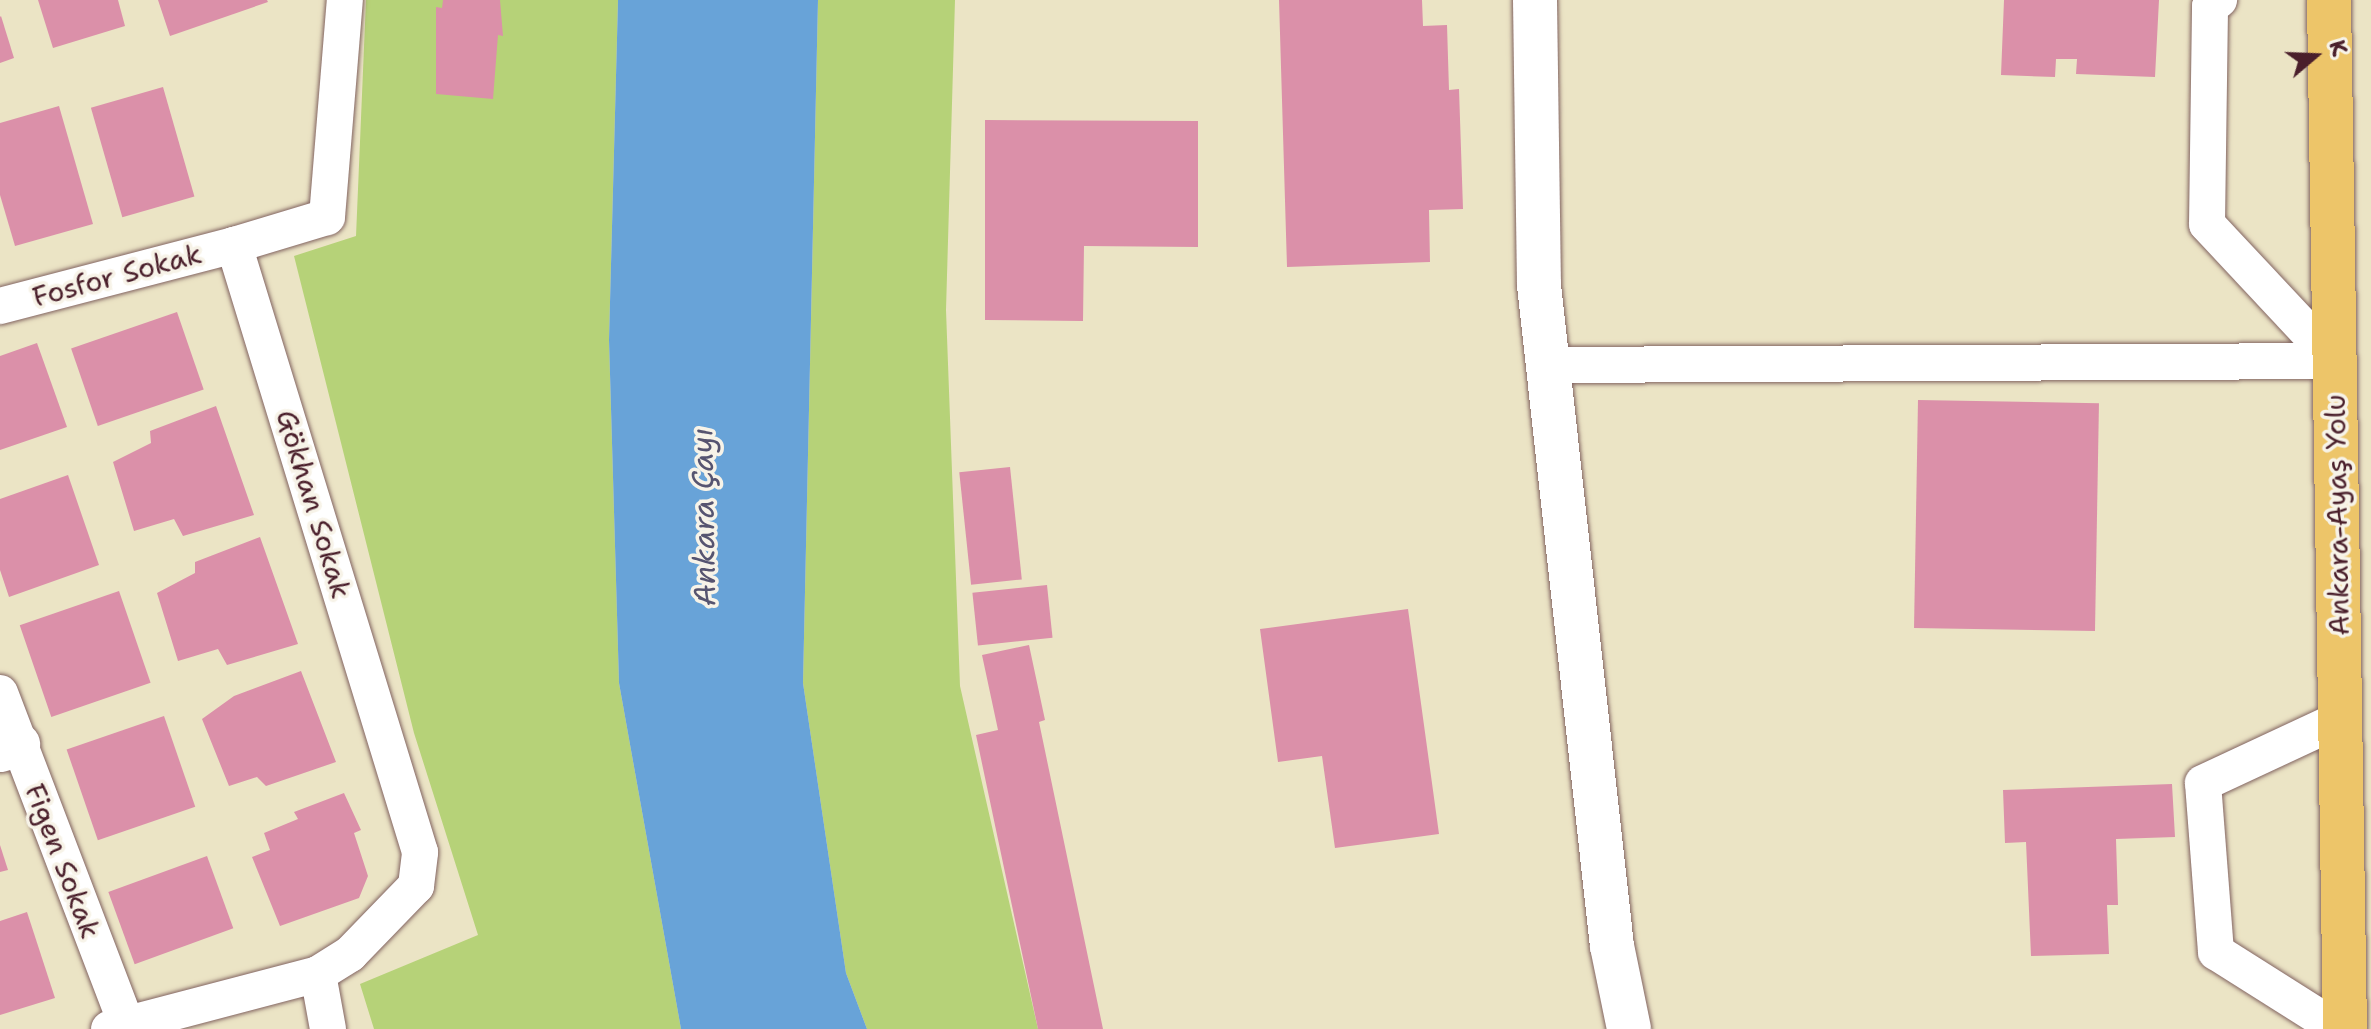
<!DOCTYPE html>
<meta charset="utf-8">
<style>
body{margin:0}
#map{position:relative;width:2371px;height:1029px;overflow:hidden;background:#ebe4c5;font-family:"Shantell Sans",sans-serif}
div>[style]{position:absolute}
.green>*{inset:0;background:#b6d278}
.water>*{inset:0;background:#68a3d8}
.building>*{inset:0;background:#db90a9;transform-origin:0 0}
.roads{filter:drop-shadow(0 0 2px #826461) drop-shadow(0 0 2px #826461)}
.minor>*{height:36px;margin:-18px;padding:0 18px;transform-origin:18px;border-radius:18px;background:#fff}
.tertiary>*{height:44px;margin:-22px;padding:0 22px;transform-origin:22px;border-radius:22px;background:#fff}
.trunk>*{height:44px;margin:-22px;padding:0 22px;transform-origin:22px;border-radius:22px;background:#edc569}
span{translate:-50% -50%;white-space:nowrap;text-align:center;line-height:1.15;-webkit-text-stroke:7px #f7f3e8;paint-order:stroke}
.street-label{font-size:28px;color:#4a1f2b}
.water-label{font-size:30px;color:#565470;font-style:italic}
.north{position:absolute;left:2275px;top:16px;width:80px;height:80px;-webkit-text-stroke:6px #f7f3e8;paint-order:stroke;rotate:71deg;font-size:22px;font-weight:700;line-height:32px;text-align:center;color:#4a1f2b}
.north::after{content:'';display:block;margin:auto;width:28px;height:36px;background:#4a1f2b;clip-path:polygon(50% 0,100% 100%,50% 72%,0 100%)}
</style>
<div id="map">
<div class="green">
<i style="clip-path:polygon(366px 0,618px 0,609px 340px,619px 683px,681px 1029px,374px 1029px,360px 984px,478px 935px,414px 733px,294px 256px,356px 236px)"></i>
<i style="clip-path:polygon(818px 0,955px 0,946px 310px,960px 686px,1038px 1029px,867px 1029px,846px 973px,803px 683px)"></i>
</div>
<div class="water">
<i style="clip-path:polygon(618px 0,818px 0,803px 683px,846px 973px,867px 1029px,681px 1029px,619px 683px,609px 340px)"></i>
</div>
<div class="building">
<i style="clip-path:polygon(38px 0,118px 0,125px 26px,53px 48px)"></i>
<i style="clip-path:polygon(158px 0,267px 0,268px 2px,170px 36px)"></i>
<i style="clip-path:polygon(443px 0,500px 0,503px 36px,498px 35px,493px 99px,436px 94px,436px 7px,442px 8px)"></i>
<i style="clip-path:polygon(1279px 0,1422px 0,1423px 26px,1447px 25px,1449px 90px,1459px 89px,1463px 209px,1429px 210px,1430px 262px,1287px 267px)"></i>
<i style="clip-path:polygon(2004px 0,2159px 0,2155px 77px,2076px 74px,2077px 59px,2056px 59px,2055px 77px,2001px 75px)"></i>
<i style="clip-path:polygon(1px 16px,14px 58px,0 63px,0 17px)"></i>
<i style="left:163px;top:87px;width:114px;height:75px;rotate:74deg"></i>
<i style="clip-path:polygon(59px 106px,93px 224px,15px 246px,0 195px,0 123px)"></i>
<i style="clip-path:polygon(985px 120px,1198px 121px,1198px 247px,1084px 246px,1083px 321px,985px 320px)"></i>
<i style="left:177px;top:312px;width:82px;height:112px;rotate:71deg"></i>
<i style="clip-path:polygon(37px 343px,67px 427px,0 450px,0 356px)"></i>
<i style="left:1918px;top:400px;width:181px;height:228px;rotate:1deg"></i>
<i style="clip-path:polygon(216px 406px,254px 515px,183px 536px,174px 519px,134px 531px,113px 462px,151px 443px,150px 431px)"></i>
<i style="left:1010px;top:467px;width:113px;height:51px;rotate:84deg"></i>
<i style="clip-path:polygon(68px 475px,99px 565px,9px 597px,0 570px,0 499px)"></i>
<i style="clip-path:polygon(260px 537px,298px 644px,227px 665px,218px 649px,178px 661px,157px 593px,195px 573px,195px 562px)"></i>
<i style="left:1047px;top:585px;width:53px;height:75px;rotate:84deg"></i>
<i style="left:119px;top:591px;width:97px;height:105px;rotate:71deg"></i>
<i style="clip-path:polygon(1408px 609px,1439px 834px,1335px 848px,1322px 756px,1278px 762px,1260px 629px)"></i>
<i style="clip-path:polygon(1029px 645px,1045px 720px,1039px 722px,1103px 1029px,1038px 1029px,976px 735px,998px 730px,982px 655px)"></i>
<i style="clip-path:polygon(301px 671px,336px 762px,266px 786px,257px 777px,229px 786px,202px 719px,234px 696px)"></i>
<i style="left:164px;top:716px;width:96px;height:103px;rotate:71deg"></i>
<i style="clip-path:polygon(2172px 784px,2175px 837px,2116px 839px,2118px 905px,2107px 905px,2109px 954px,2031px 956px,2026px 842px,2005px 843px,2003px 790px)"></i>
<i style="clip-path:polygon(344px 793px,361px 830px,354px 833px,368px 876px,359px 898px,280px 926px,252px 857px,270px 850px,264px 833px,298px 819px,294px 812px)"></i>
<i style="clip-path:polygon(0 845px,8px 870px,0 872px)"></i>
<i style="left:207px;top:856px;width:77px;height:105px;rotate:70deg"></i>
<i style="clip-path:polygon(27px 912px,55px 998px,0 1015px,0 921px)"></i>
</div>
<div class="roads">
<div class="minor">
<i style="left:0;top:306px;width:242px;rotate:-14.6deg"></i>
<i style="left:1548px;top:365px;width:787px;rotate:-0.29deg"></i>
<i style="left:2335px;top:361px;width:187px;rotate:-133.1deg"></i>
<i style="left:2207px;top:224px;width:218px;rotate:-89.2deg"></i>
<i style="left:2210px;top:6px;width:11px;rotate:-34deg"></i>
<i style="left:0;top:693px;width:360px;rotate:69.1deg"></i>
<i style="left:109px;top:1029px;width:216px;rotate:-14.7deg"></i>
<i style="left:328px;top:1029px;width:56px;rotate:-100.3deg"></i>
<i style="left:318px;top:974px;width:38px;rotate:-32deg"></i>
<i style="left:350px;top:954px;width:95px;rotate:-45.9deg"></i>
<i style="left:416px;top:886px;width:34px;rotate:-83deg"></i>
<i style="left:420px;top:852px;width:635px;rotate:-107.04deg"></i>
<i style="left:234px;top:245px;width:97px;rotate:-16.8deg"></i>
<i style="left:327px;top:217px;width:218px;rotate:-85.3deg"></i>
<i style="left:2338px;top:1029px;width:144px;rotate:-147.7deg"></i>
<i style="left:2216px;top:952px;width:169px;rotate:-94.4deg"></i>
<i style="left:2203px;top:783px;width:151px;rotate:-25deg"></i>
</div>
<div class="tertiary">
<i style="left:1535px;top:0;width:285px;rotate:89.2deg"></i>
<i style="left:1539px;top:285px;width:665px;rotate:83.7deg"></i>
<i style="left:1612px;top:946px;width:85px;rotate:78.4deg"></i>
<i style="left:0;top:750px;width:19px;rotate:-16deg"></i>
</div>
<div class="trunk">
<i style="left:2329px;top:0;width:1029px;rotate:89.11deg"></i>
</div>
</div>
<div class="street-label">
<span style="left:117px;top:275px;rotate:-15deg">Fosfor Sokak</span>
<span style="left:314px;top:504px;rotate:73deg">Gökhan Sokak</span>
<span style="left:2337px;top:515px;rotate:-91deg">Ankara-Ayaş Yolu</span>
<span style="left:63px;top:861px;rotate:69deg">Figen Sokak</span>
</div>
<div class="water-label">
<span style="left:704px;top:517px;rotate:-91deg">Ankara Çayı</span>
</div>
<div class="north">K</div>
</div>
